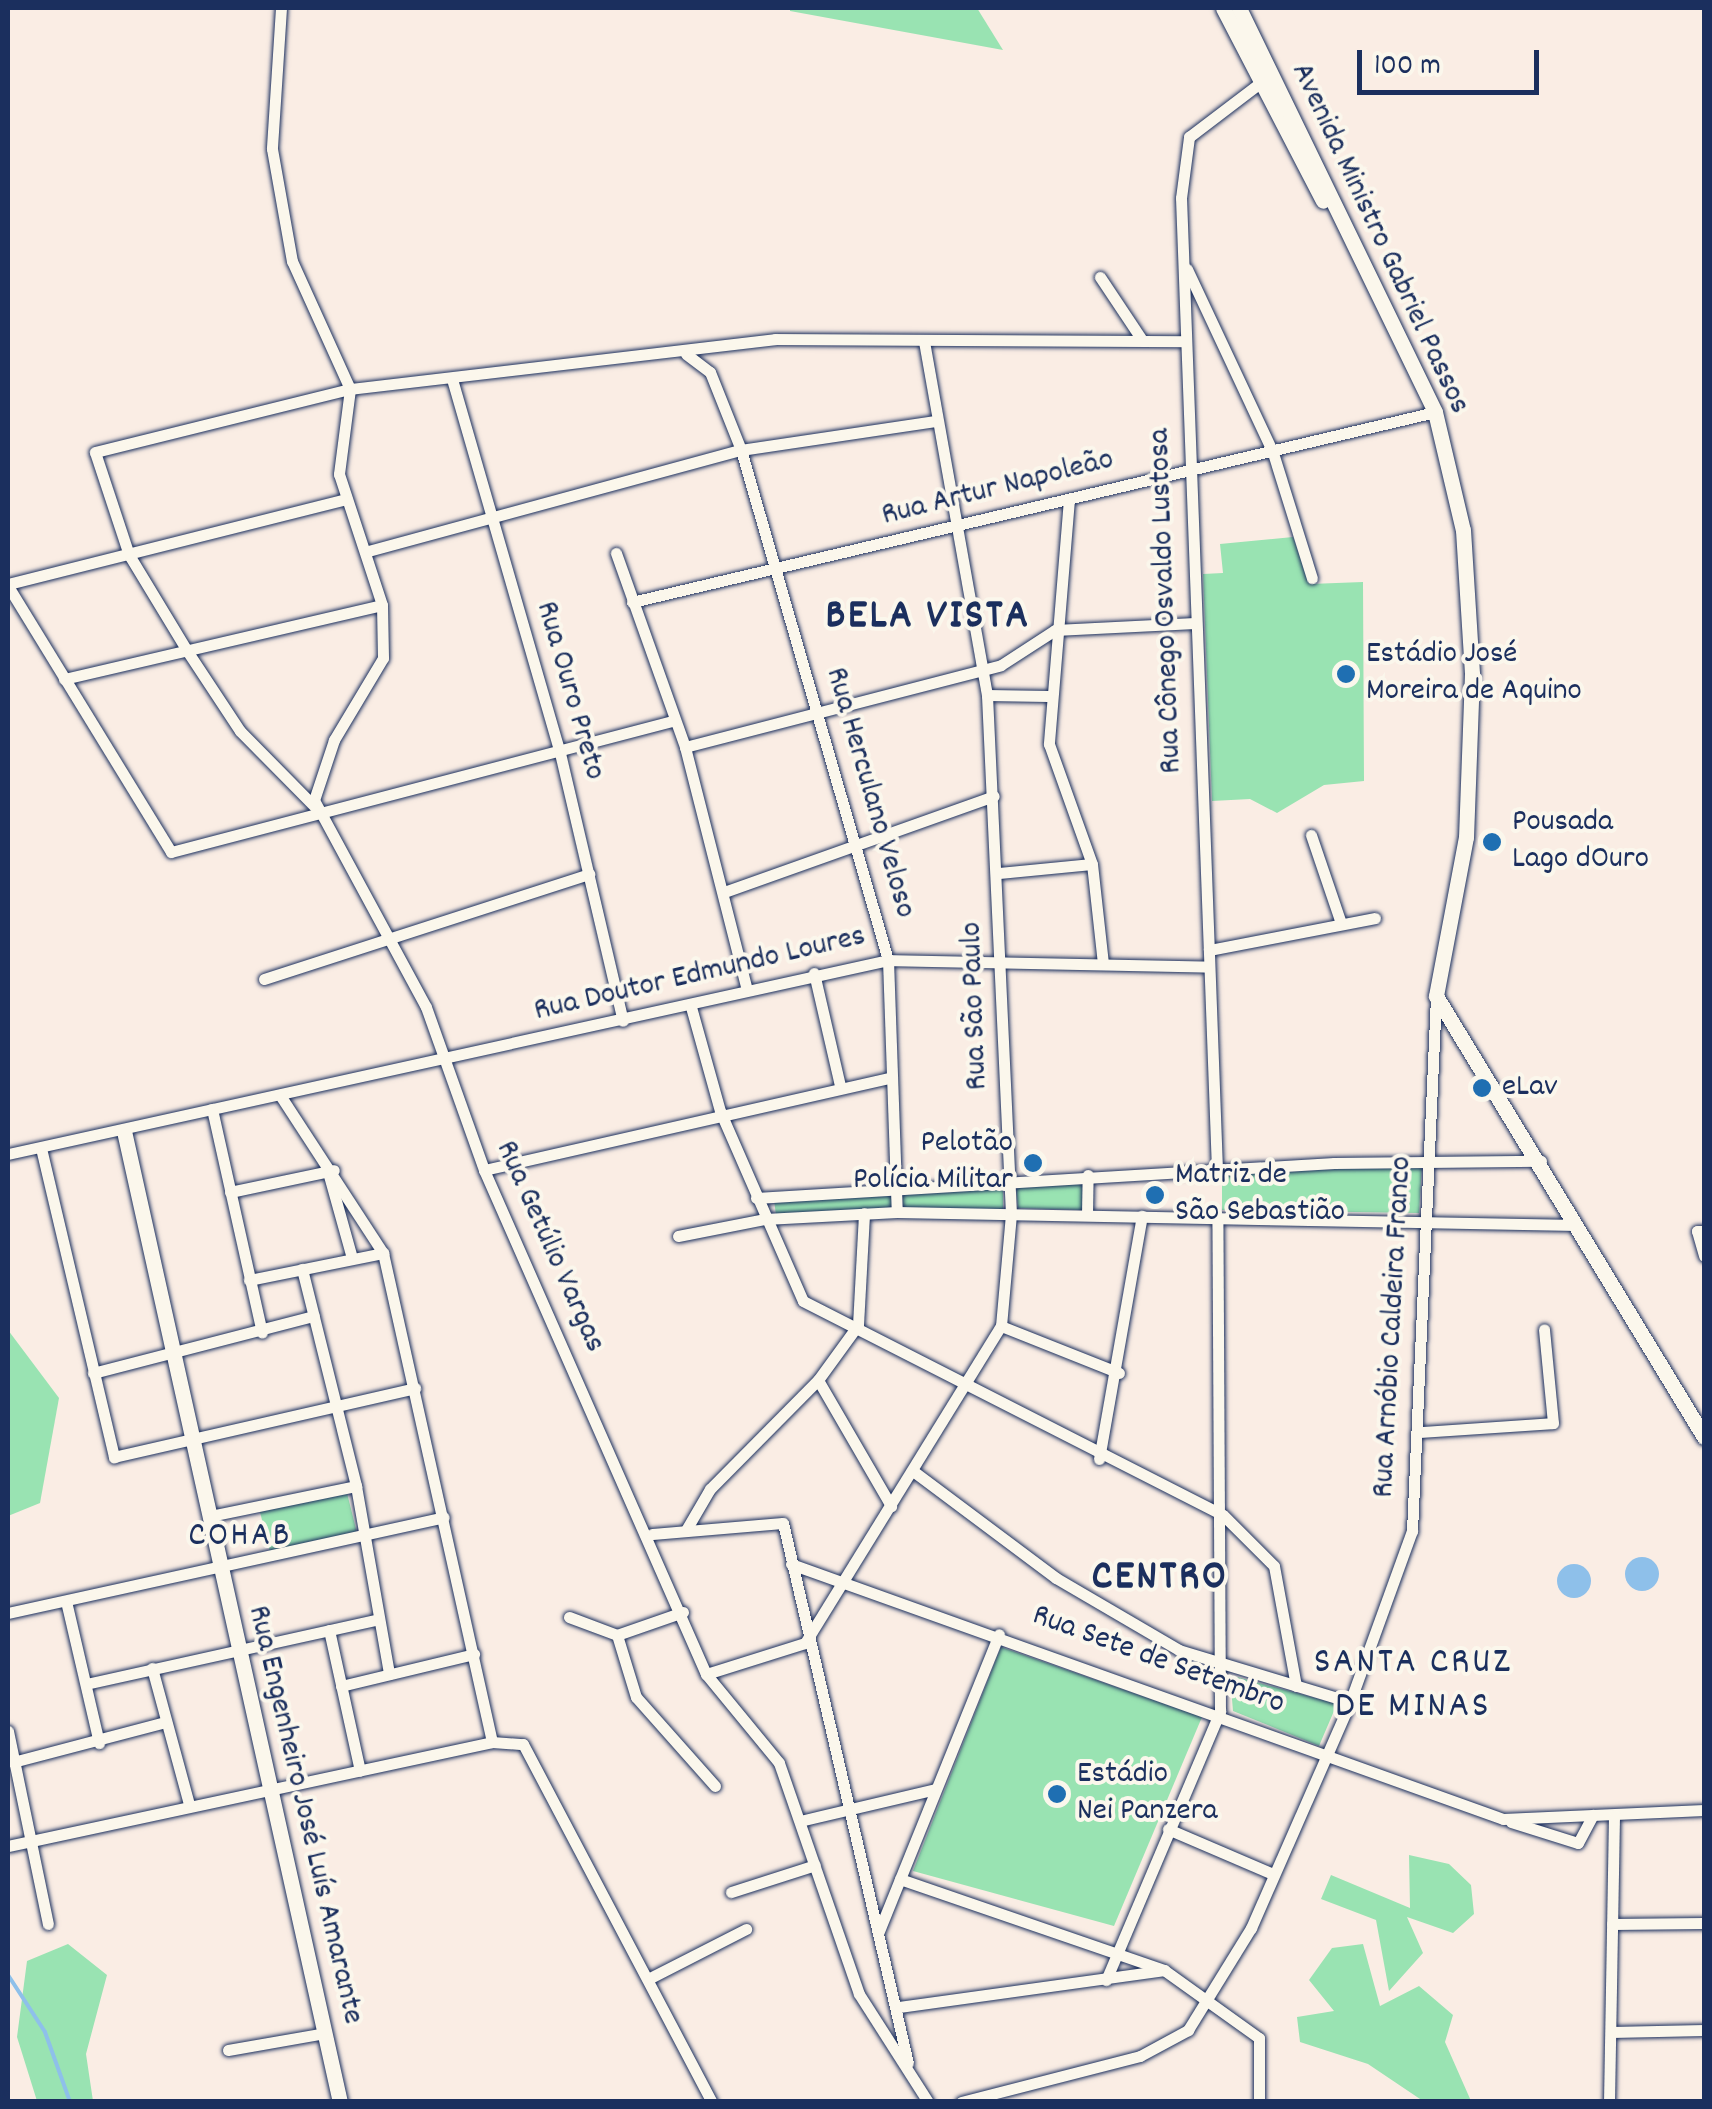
<!DOCTYPE html>
<meta charset="utf-8">
<style>
body{margin:0}
#map{position:relative;width:1712px;height:2109px;overflow:hidden;background:#faede4;font-family:Dekko,sans-serif}
div>[style]{position:absolute}
.green>*{inset:0;background:#99e3b2;transform-origin:0 0}
.water>*{inset:0;background:#8ec0ea}
.round{border-radius:50%}
.stream>*{height:4px;margin:-2px;padding:0 2px;transform-origin:2px;border-radius:2px;background:#8ec0ea}
.roads{filter:drop-shadow(0 0 2px #1b2f5e) drop-shadow(0 0 2px #1b2f5e)}
.street>*{height:11px;margin:-5.5px;padding:0 5.5px;transform-origin:5.5px;border-radius:5.5px;background:#fbf7ec}
.secondary>*{height:15px;margin:-7.5px;padding:0 7.5px;transform-origin:7.5px;border-radius:7.5px;background:#fbf7ec}
.dots>*{width:28px;height:28px;translate:-50% -50%;box-sizing:border-box;border:5px solid #fbf7ec;border-radius:50%}
span{translate:-50% -50%;white-space:nowrap;text-align:center;line-height:1.15;-webkit-text-stroke:8px #fbf7ec;paint-order:stroke}
.street-label{font-size:32px;color:#1b2f5e}
.poi-label{font-size:32px;color:#1b2f5e}
.left{translate:0 -50%;text-align:left}
.right{translate:-100% -50%;text-align:right}
.neighbourhood-label{font-size:35px;color:#1b2f5e;letter-spacing:2.5px}
.quarter-label{font-size:38px;color:#1b2f5e;letter-spacing:2.5px}
.district-label{font-size:42px;color:#1b2f5e;font-weight:700;letter-spacing:2.5px}
.frame{position:absolute;inset:0;border:10px solid #1b2f5e;pointer-events:none}
.scale{position:absolute;left:1357px;top:50px;width:182px;height:45px;box-sizing:border-box;border:5px solid #1b2f5e;border-top:0;padding-left:12px;font-size:30px;line-height:35px;white-space:nowrap;color:#1b2f5e;-webkit-text-stroke:8px #fbf7ec;paint-order:stroke}
</style>
<div id="map">
<div class="green">
<i style="clip-path:polygon(790px 8px,977px 8px,1003px 50px,790px 11px)"></i>
<i style="clip-path:polygon(1293px 537px,1310px 584px,1363px 582px,1364px 781px,1324px 785px,1277px 813px,1250px 799px,1212px 801px,1203px 574px,1223px 573px,1220px 544px)"></i>
<i style="clip-path:polygon(1422px 1165px,1419px 1213px,1222px 1210px,1222px 1175px)"></i>
<i style="clip-path:polygon(1083px 1184px,1082px 1210px,1018px 1208px,1016px 1185px)"></i>
<i style="clip-path:polygon(1003px 1186px,1003px 1209px,903px 1209px,902px 1190px)"></i>
<i style="clip-path:polygon(892px 1191px,892px 1209px,776px 1215px,774px 1200px)"></i>
<i style="clip-path:polygon(8px 1330px,59px 1398px,40px 1503px,8px 1516px)"></i>
<i style="left:346px;top:1489px;width:44px;height:89px;rotate:76deg"></i>
<i style="clip-path:polygon(1001px 1647px,1202px 1717px,1114px 1926px,913px 1871px)"></i>
<i style="clip-path:polygon(1230px 1675px,1337px 1704px,1319px 1746px,1233px 1711px)"></i>
<i style="clip-path:polygon(1409px 1855px,1449px 1864px,1471px 1885px,1474px 1914px,1453px 1933px,1407px 1917px,1423px 1953px,1389px 1991px,1376px 1920px,1321px 1899px,1331px 1875px,1410px 1908px)"></i>
<i style="clip-path:polygon(68px 1944px,107px 1975px,86px 2054px,93px 2101px,37px 2101px,17px 2037px,27px 1961px)"></i>
<i style="clip-path:polygon(1363px 1944px,1380px 2006px,1419px 1986px,1453px 2015px,1445px 2042px,1471px 2101px,1423px 2101px,1368px 2064px,1300px 2042px,1297px 2017px,1334px 2011px,1309px 1980px,1332px 1948px)"></i>
</div>
<div class="water">
<i class="round" style="left:1625px;top:1557px;width:34px;height:34px"></i>
<i class="round" style="left:1557px;top:1564px;width:34px;height:34px"></i>
</div>
<div class="stream">
<i style="left:8px;top:1975px;width:68px;rotate:57deg"></i>
<i style="left:45px;top:2032px;width:74px;rotate:70.3deg"></i>
</div>
<div class="roads">
<div class="street">
<i style="left:281px;top:8px;width:141px;rotate:93.7deg"></i>
<i style="left:272px;top:149px;width:114px;rotate:79.9deg"></i>
<i style="left:292px;top:261px;width:141px;rotate:65.6deg"></i>
<i style="left:1187px;top:269px;width:203px;rotate:64.9deg"></i>
<i style="left:1273px;top:453px;width:131px;rotate:72.7deg"></i>
<i style="left:1100px;top:277px;width:76px;rotate:56.3deg"></i>
<i style="left:686px;top:354px;width:30px;rotate:37deg"></i>
<i style="left:710px;top:372px;width:84px;rotate:68.3deg"></i>
<i style="left:741px;top:450px;width:531px;rotate:73.92deg"></i>
<i style="left:888px;top:960px;width:252px;rotate:88deg"></i>
<i style="left:452px;top:379px;width:389px;rotate:73.9deg"></i>
<i style="left:560px;top:753px;width:275px;rotate:76.8deg"></i>
<i style="left:350px;top:389px;width:86px;rotate:97.4deg"></i>
<i style="left:339px;top:474px;width:138px;rotate:71.8deg"></i>
<i style="left:382px;top:605px;width:53px;rotate:88.9deg"></i>
<i style="left:383px;top:658px;width:96px;rotate:120.9deg"></i>
<i style="left:334px;top:740px;width:63px;rotate:108.4deg"></i>
<i style="left:314px;top:800px;width:235px;rotate:61.6deg"></i>
<i style="left:426px;top:1007px;width:173px;rotate:70.4deg"></i>
<i style="left:484px;top:1170px;width:551px;rotate:66.23deg"></i>
<i style="left:706px;top:1674px;width:115px;rotate:50.6deg"></i>
<i style="left:779px;top:1763px;width:244px;rotate:70.9deg"></i>
<i style="left:859px;top:1994px;width:128px;rotate:57.4deg"></i>
<i style="left:1069px;top:499px;width:246px;rotate:94.7deg"></i>
<i style="left:1049px;top:744px;width:127px;rotate:70.3deg"></i>
<i style="left:1092px;top:864px;width:100px;rotate:83.7deg"></i>
<i style="left:368px;top:551px;width:386px;rotate:-15.2deg"></i>
<i style="left:741px;top:450px;width:196px;rotate:-8.5deg"></i>
<i style="left:616px;top:553px;width:206px;rotate:70.4deg"></i>
<i style="left:685px;top:747px;width:251px;rotate:75.7deg"></i>
<i style="left:8px;top:584px;width:349px;rotate:-14.1deg"></i>
<i style="left:8px;top:586px;width:312px;rotate:58.5deg"></i>
<i style="left:171px;top:852px;width:518px;rotate:-14.65deg"></i>
<i style="left:632px;top:602px;width:825px;rotate:-13.31deg"></i>
<i style="left:64px;top:679px;width:326px;rotate:-13.1deg"></i>
<i style="left:987px;top:695px;width:61px;rotate:0.9deg"></i>
<i style="left:685px;top:747px;width:326px;rotate:-14.5deg"></i>
<i style="left:1001px;top:665px;width:64px;rotate:-32.9deg"></i>
<i style="left:1055px;top:630px;width:140px;rotate:-2.9deg"></i>
<i style="left:315px;top:807px;width:107px;rotate:-134.6deg"></i>
<i style="left:240px;top:731px;width:98px;rotate:-123.4deg"></i>
<i style="left:186px;top:649px;width:110px;rotate:-121.2deg"></i>
<i style="left:129px;top:555px;width:108px;rotate:-108.3deg"></i>
<i style="left:95px;top:452px;width:263px;rotate:-13.9deg"></i>
<i style="left:350px;top:389px;width:428px;rotate:-6.7deg"></i>
<i style="left:775px;top:339px;width:410px;rotate:0.3deg"></i>
<i style="left:1311px;top:835px;width:90px;rotate:71.2deg"></i>
<i style="left:999px;top:873px;width:93px;rotate:-5.5deg"></i>
<i style="left:727px;top:891px;width:283px;rotate:-19.6deg"></i>
<i style="left:1209px;top:950px;width:169px;rotate:-10.9deg"></i>
<i style="left:814px;top:973px;width:116px;rotate:77deg"></i>
<i style="left:264px;top:979px;width:342px;rotate:-17.9deg"></i>
<i style="left:691px;top:1007px;width:108px;rotate:74.4deg"></i>
<i style="left:720px;top:1111px;width:207px;rotate:66.4deg"></i>
<i style="left:803px;top:1301px;width:471px;rotate:27deg"></i>
<i style="left:1223px;top:1515px;width:72px;rotate:45deg"></i>
<i style="left:1274px;top:1566px;width:122px;rotate:79.6deg"></i>
<i style="left:280px;top:1095px;width:189px;rotate:56.9deg"></i>
<i style="left:383px;top:1253px;width:501px;rotate:77.43deg"></i>
<i style="left:212px;top:1109px;width:229px;rotate:77.4deg"></i>
<i style="left:41px;top:1148px;width:318px;rotate:76.7deg"></i>
<i style="left:114px;top:1457px;width:309px;rotate:-12.9deg"></i>
<i style="left:8px;top:1154px;width:901px;rotate:-12.43deg"></i>
<i style="left:888px;top:960px;width:321px;rotate:1.2deg"></i>
<i style="left:484px;top:1170px;width:418px;rotate:-12.8deg"></i>
<i style="left:1217px;top:1170px;width:973px;rotate:-92.12deg"></i>
<i style="left:1181px;top:198px;width:62px;rotate:-82.5deg"></i>
<i style="left:1189px;top:137px;width:96px;rotate:-37.3deg"></i>
<i style="left:328px;top:1172px;width:89px;rotate:74.4deg"></i>
<i style="left:230px;top:1192px;width:106px;rotate:-11.9deg"></i>
<i style="left:756px;top:1198px;width:579px;rotate:-3.47deg"></i>
<i style="left:1334px;top:1163px;width:207px;rotate:-0.6deg"></i>
<i style="left:1087px;top:1214px;width:39px;rotate:-89deg"></i>
<i style="left:1704px;top:1231px;width:7px;rotate:180deg"></i>
<i style="left:1697px;top:1231px;width:26px;rotate:74deg"></i>
<i style="left:678px;top:1236px;width:89px;rotate:-11.1deg"></i>
<i style="left:765px;top:1219px;width:132px;rotate:-3deg"></i>
<i style="left:897px;top:1212px;width:680px;rotate:1.1deg"></i>
<i style="left:302px;top:1269px;width:224px;rotate:76deg"></i>
<i style="left:356px;top:1486px;width:191px;rotate:80deg"></i>
<i style="left:249px;top:1280px;width:137px;rotate:-11.4deg"></i>
<i style="left:1001px;top:1326px;width:127px;rotate:21.7deg"></i>
<i style="left:93px;top:1373px;width:228px;rotate:-14.5deg"></i>
<i style="left:818px;top:1380px;width:146px;rotate:59.9deg"></i>
<i style="left:1421px;top:1432px;width:132px;rotate:-3.9deg"></i>
<i style="left:1553px;top:1423px;width:94px;rotate:-95.5deg"></i>
<i style="left:1099px;top:1459px;width:247px;rotate:-80deg"></i>
<i style="left:913px;top:1471px;width:179px;rotate:36.8deg"></i>
<i style="left:1056px;top:1578px;width:143px;rotate:30.3deg"></i>
<i style="left:1179px;top:1650px;width:179px;rotate:16.9deg"></i>
<i style="left:210px;top:1516px;width:149px;rotate:-11.6deg"></i>
<i style="left:686px;top:1530px;width:48px;rotate:-59.7deg"></i>
<i style="left:710px;top:1489px;width:153px;rotate:-45.3deg"></i>
<i style="left:818px;top:1380px;width:68px;rotate:-54deg"></i>
<i style="left:858px;top:1325px;width:112px;rotate:-86.9deg"></i>
<i style="left:652px;top:1534px;width:131px;rotate:-4.8deg"></i>
<i style="left:783px;top:1523px;width:554px;rotate:76.97deg"></i>
<i style="left:791px;top:1564px;width:756px;rotate:19.7deg"></i>
<i style="left:1503px;top:1819px;width:201px;rotate:-2.6deg"></i>
<i style="left:66px;top:1601px;width:146px;rotate:76.9deg"></i>
<i style="left:683px;top:1612px;width:70px;rotate:160.8deg"></i>
<i style="left:617px;top:1635px;width:65px;rotate:73deg"></i>
<i style="left:636px;top:1697px;width:119px;rotate:48.4deg"></i>
<i style="left:8px;top:1613px;width:446px;rotate:-12.4deg"></i>
<i style="left:569px;top:1617px;width:51px;rotate:20.6deg"></i>
<i style="left:329px;top:1630px;width:144px;rotate:77.6deg"></i>
<i style="left:152px;top:1668px;width:141px;rotate:74.8deg"></i>
<i style="left:706px;top:1674px;width:104px;rotate:-17.4deg"></i>
<i style="left:805px;top:1643px;width:373px;rotate:-58.3deg"></i>
<i style="left:1001px;top:1326px;width:112px;rotate:-84.9deg"></i>
<i style="left:1011px;top:1214px;width:520px;rotate:-92.65deg"></i>
<i style="left:987px;top:695px;width:360px;rotate:-100.1deg"></i>
<i style="left:86px;top:1684px;width:299px;rotate:-12.5deg"></i>
<i style="left:341px;top:1686px;width:137px;rotate:-13.5deg"></i>
<i style="left:8px;top:1731px;width:197px;rotate:78.3deg"></i>
<i style="left:13px;top:1762px;width:158px;rotate:-14.7deg"></i>
<i style="left:800px;top:1821px;width:139px;rotate:-13.3deg"></i>
<i style="left:1511px;top:1822px;width:70px;rotate:17.4deg"></i>
<i style="left:1578px;top:1843px;width:32px;rotate:-62deg"></i>
<i style="left:1168px;top:1829px;width:114px;rotate:23.2deg"></i>
<i style="left:8px;top:1846px;width:495px;rotate:-12.1deg"></i>
<i style="left:492px;top:1742px;width:31px;rotate:4deg"></i>
<i style="left:523px;top:1744px;width:405px;rotate:62.2deg"></i>
<i style="left:900px;top:1879px;width:279px;rotate:19deg"></i>
<i style="left:1164px;top:1970px;width:117px;rotate:35.6deg"></i>
<i style="left:1259px;top:2038px;width:64px;rotate:90deg"></i>
<i style="left:731px;top:1892px;width:88px;rotate:-17.8deg"></i>
<i style="left:1612px;top:1924px;width:92px;rotate:-0.6deg"></i>
<i style="left:879px;top:1931px;width:320px;rotate:-68deg"></i>
<i style="left:650px;top:1978px;width:108px;rotate:-27deg"></i>
<i style="left:1106px;top:1980px;width:292px;rotate:-67deg"></i>
<i style="left:1220px;top:1711px;width:494px;rotate:-90.3deg"></i>
<i style="left:899px;top:2007px;width:268px;rotate:-7.9deg"></i>
<i style="left:1611px;top:2032px;width:93px;rotate:-1.2deg"></i>
<i style="left:228px;top:2050px;width:98px;rotate:-9.9deg"></i>
<i style="left:961px;top:2102px;width:185px;rotate:-14.4deg"></i>
<i style="left:1140px;top:2056px;width:55px;rotate:-28.4deg"></i>
<i style="left:1188px;top:2030px;width:120px;rotate:-58.3deg"></i>
<i style="left:1251px;top:1928px;width:247px;rotate:-66.3deg"></i>
<i style="left:1350px;top:1702px;width:182px;rotate:-70.1deg"></i>
<i style="left:1412px;top:1531px;width:536px;rotate:-87.43deg"></i>
<i style="left:1609px;top:2102px;width:287px;rotate:-89deg"></i>
</div>
<div class="secondary">
<i style="left:1223px;top:8px;width:217px;rotate:62.6deg"></i>
<i style="left:1239px;top:8px;width:449px;rotate:64.1deg"></i>
<i style="left:1435px;top:412px;width:121px;rotate:76.7deg"></i>
<i style="left:1463px;top:530px;width:144px;rotate:86.4deg"></i>
<i style="left:1472px;top:674px;width:163px;rotate:92.1deg"></i>
<i style="left:1466px;top:837px;width:162px;rotate:100.7deg"></i>
<i style="left:1436px;top:996px;width:516px;rotate:58.71deg"></i>
<i style="left:124px;top:1131px;width:995px;rotate:77.46deg"></i>
</div>
</div>
<div class="dots">
<i style="left:1346px;top:674px;background:#1f6fb2"></i>
<i style="left:1492px;top:842px;background:#1f6fb2"></i>
<i style="left:1482px;top:1088px;background:#1f6fb2"></i>
<i style="left:1033px;top:1163px;background:#1f6fb2"></i>
<i style="left:1155px;top:1195px;background:#1f6fb2"></i>
<i style="left:1057px;top:1794px;background:#1f6fb2"></i>
</div>
<div class="street-label">
<span style="left:1379px;top:239px;rotate:65deg">Avenida Ministro Gabriel Passos</span>
<span style="left:998px;top:489px;rotate:-14deg">Rua Artur Napoleão</span>
<span style="left:1167px;top:601px;rotate:-92deg">Rua Cônego Osvaldo Lustosa</span>
<span style="left:569px;top:691px;rotate:74deg">Rua Ouro Preto</span>
<span style="left:869px;top:793px;rotate:74deg">Rua Herculano Veloso</span>
<span style="left:700px;top:975px;rotate:-13deg">Rua Doutor Edmundo Loures</span>
<span style="left:976px;top:1006px;rotate:-92deg">Rua São Paulo</span>
<span style="left:549px;top:1247px;rotate:66deg">Rua Getúlio Vargas</span>
<span style="left:1394px;top:1327px;rotate:-87deg">Rua Arnóbio Caldeira Franco</span>
<span style="left:1158px;top:1661px;rotate:20deg">Rua Sete de Setembro</span>
<span style="left:304px;top:1815px;rotate:77deg">Rua Engenheiro José Luís Amarante</span>
</div>
<div class="poi-label">
<span class="left" style="left:1366px;top:674px">Estádio José<br>Moreira de Aquino</span>
<span class="left" style="left:1512px;top:842px">Pousada<br>Lago dOuro</span>
<span class="left" style="left:1502px;top:1088px">eLav</span>
<span class="right" style="left:1013px;top:1163px">Pelotão<br>Polícia Militar</span>
<span class="left" style="left:1175px;top:1195px">Matriz de<br>São Sebastião</span>
<span class="left" style="left:1077px;top:1794px">Estádio<br>Nei Panzera</span>
</div>
<div class="neighbourhood-label">
<span style="left:240px;top:1537px">COHAB</span>
</div>
<div class="quarter-label">
<span style="left:1413px;top:1686px">SANTA CRUZ<br>DE MINAS</span>
</div>
<div class="district-label">
<span style="left:928px;top:618px">BELA VISTA</span>
<span style="left:1160px;top:1579px">CENTRO</span>
</div>
<div class="frame"></div>
<div class="scale">100 m</div>
</div>
